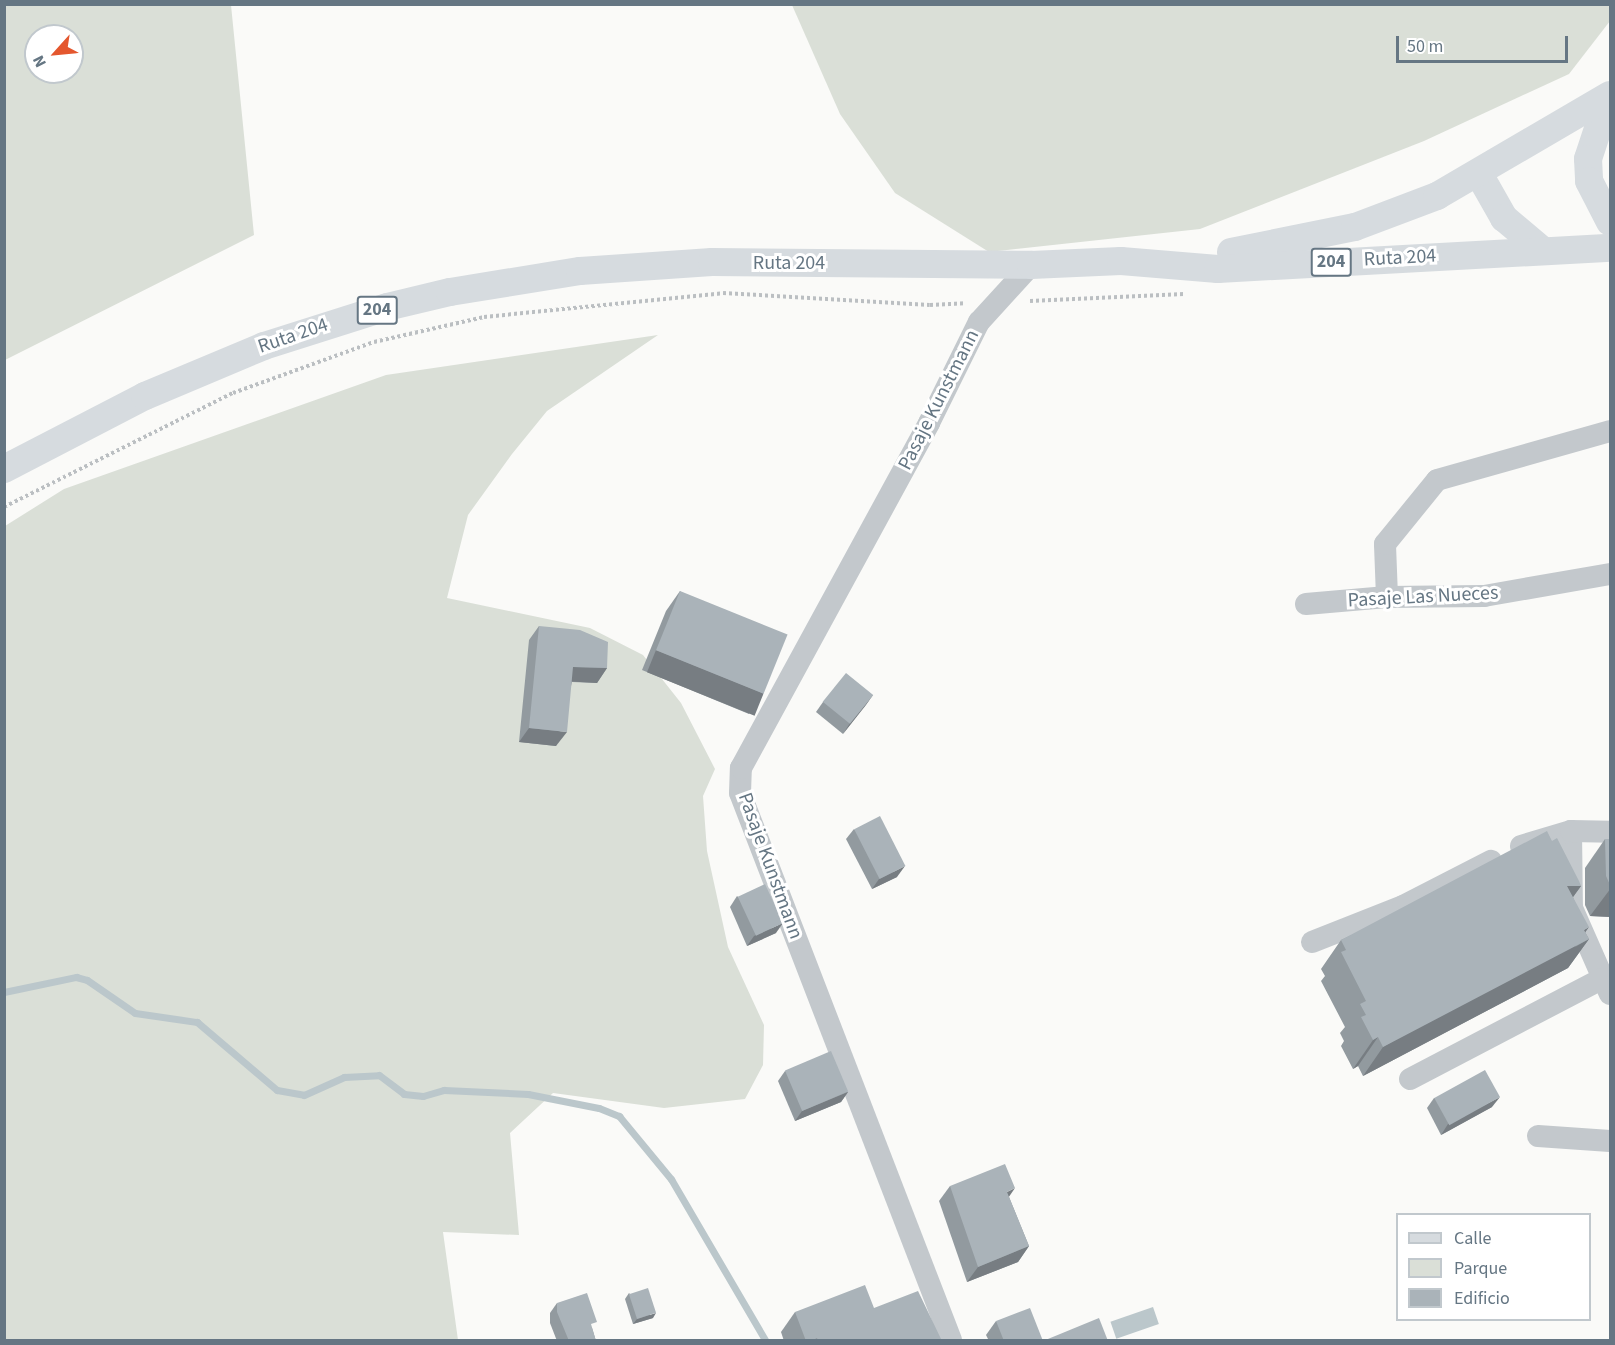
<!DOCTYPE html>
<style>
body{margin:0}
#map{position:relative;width:1615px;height:1345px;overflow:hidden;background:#fafaf8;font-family:"Source Sans 3",sans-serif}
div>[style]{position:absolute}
.green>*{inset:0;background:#dadfd7}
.water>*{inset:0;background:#bbc7cb;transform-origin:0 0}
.stream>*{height:7px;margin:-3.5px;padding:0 3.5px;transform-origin:3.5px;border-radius:3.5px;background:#bbc7cb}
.path>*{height:4px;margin-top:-2px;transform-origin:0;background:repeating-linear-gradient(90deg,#bbbfc2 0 3px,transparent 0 6px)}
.minor>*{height:22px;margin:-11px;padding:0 11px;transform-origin:11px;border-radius:11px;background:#c3c8cc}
.major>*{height:28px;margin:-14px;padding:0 14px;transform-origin:14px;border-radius:14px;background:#d6dbdf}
.wall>*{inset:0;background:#929a9f}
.shaded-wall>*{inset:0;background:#777d82;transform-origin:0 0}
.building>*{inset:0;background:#aab3b9;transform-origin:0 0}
span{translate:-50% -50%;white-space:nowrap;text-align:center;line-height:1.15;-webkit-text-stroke:6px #fff;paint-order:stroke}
.shield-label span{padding:2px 4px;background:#fff;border:2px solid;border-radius:4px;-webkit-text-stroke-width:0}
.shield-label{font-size:18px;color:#657683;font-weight:700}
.street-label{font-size:20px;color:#657683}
.frame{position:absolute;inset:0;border:6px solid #657683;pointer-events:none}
.legend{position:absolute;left:1396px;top:1213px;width:195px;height:108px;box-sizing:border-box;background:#fff;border:2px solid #c1c8cd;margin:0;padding:8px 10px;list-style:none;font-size:18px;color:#657683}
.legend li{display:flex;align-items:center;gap:12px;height:30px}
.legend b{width:30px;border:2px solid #c1c8cd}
.north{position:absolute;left:24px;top:24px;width:60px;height:60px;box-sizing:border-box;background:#fff;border:2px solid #c1c8cd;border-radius:50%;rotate:243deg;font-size:16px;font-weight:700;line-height:24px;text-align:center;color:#657683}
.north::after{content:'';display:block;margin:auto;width:21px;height:27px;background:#e4572e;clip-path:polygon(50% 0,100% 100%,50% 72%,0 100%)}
.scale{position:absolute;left:1396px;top:36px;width:172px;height:27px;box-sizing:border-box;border:3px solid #657683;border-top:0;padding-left:8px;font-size:18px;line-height:21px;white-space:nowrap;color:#657683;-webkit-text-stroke:4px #fff;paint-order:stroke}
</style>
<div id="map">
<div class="green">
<i style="clip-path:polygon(evenodd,5px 4px,231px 5px,254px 235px,5px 360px,5px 4px,36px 36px,72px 36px,72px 72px,36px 72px,36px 36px)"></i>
<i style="clip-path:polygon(1610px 4px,1610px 21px,1569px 74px,1424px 141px,1200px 229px,989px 252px,895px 193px,840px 114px,792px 5px)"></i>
<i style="clip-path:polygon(658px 335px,547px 411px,512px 454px,468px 515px,447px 598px,590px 628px,643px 655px,681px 703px,715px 769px,703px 796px,707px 851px,728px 947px,764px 1025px,763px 1065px,745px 1099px,664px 1108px,553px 1093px,510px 1133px,519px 1235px,443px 1232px,458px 1340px,5px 1340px,5px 526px,64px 489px,386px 375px)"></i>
</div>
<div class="water">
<i style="left:1153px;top:1307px;width:18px;height:45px;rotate:71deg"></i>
</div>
<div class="stream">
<i style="left:4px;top:992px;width:74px;rotate:-11.8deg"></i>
<i style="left:76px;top:977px;width:11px;rotate:15deg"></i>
<i style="left:87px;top:980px;width:58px;rotate:34.5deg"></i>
<i style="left:135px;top:1013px;width:63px;rotate:8.3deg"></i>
<i style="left:197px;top:1022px;width:105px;rotate:40.4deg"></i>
<i style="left:277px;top:1090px;width:27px;rotate:10deg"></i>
<i style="left:304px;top:1095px;width:44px;rotate:-24.2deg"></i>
<i style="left:344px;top:1077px;width:35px;rotate:-3deg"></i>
<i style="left:379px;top:1075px;width:31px;rotate:37deg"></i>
<i style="left:404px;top:1094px;width:19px;rotate:6deg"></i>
<i style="left:423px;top:1096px;width:22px;rotate:-16deg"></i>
<i style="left:444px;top:1090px;width:84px;rotate:2.7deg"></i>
<i style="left:528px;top:1094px;width:72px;rotate:11.2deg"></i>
<i style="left:599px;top:1108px;width:22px;rotate:22deg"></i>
<i style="left:619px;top:1116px;width:82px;rotate:50.5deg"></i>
<i style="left:671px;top:1179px;width:186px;rotate:59.7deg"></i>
</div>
<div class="path">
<i style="left:1030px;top:301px;width:154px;rotate:-2.6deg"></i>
<i style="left:4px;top:507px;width:256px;rotate:-26.5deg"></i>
<i style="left:233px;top:393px;width:150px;rotate:-19.9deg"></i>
<i style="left:374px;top:342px;width:113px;rotate:-12.8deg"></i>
<i style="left:484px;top:317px;width:240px;rotate:-5.7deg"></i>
<i style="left:723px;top:293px;width:207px;rotate:3.3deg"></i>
<i style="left:930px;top:305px;width:35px;rotate:-3deg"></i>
</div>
<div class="minor">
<i style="left:1387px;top:597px;width:53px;rotate:-92.2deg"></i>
<i style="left:1385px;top:544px;width:82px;rotate:-50.9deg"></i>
<i style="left:1437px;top:480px;width:180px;rotate:-15.8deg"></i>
<i style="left:1306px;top:604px;width:81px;rotate:-4.9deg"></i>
<i style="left:1387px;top:597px;width:97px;rotate:-0.6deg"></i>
<i style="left:1484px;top:596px;width:128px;rotate:-9.9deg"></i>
<i style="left:1571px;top:831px;width:77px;rotate:89.3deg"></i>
<i style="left:1572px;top:908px;width:94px;rotate:66.2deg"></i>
<i style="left:1521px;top:846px;width:52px;rotate:-16.7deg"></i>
<i style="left:1571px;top:831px;width:39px;rotate:1deg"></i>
<i style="left:1312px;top:942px;width:98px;rotate:-21.6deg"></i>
<i style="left:1403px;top:906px;width:99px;rotate:-27.1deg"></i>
<i style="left:1410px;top:1079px;width:216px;rotate:-27.6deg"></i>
<i style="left:1538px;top:1136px;width:72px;rotate:4deg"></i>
<i style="left:951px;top:1340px;width:586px;rotate:-111.09deg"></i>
<i style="left:740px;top:793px;width:25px;rotate:-88deg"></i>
<i style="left:741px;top:768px;width:393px;rotate:-61.4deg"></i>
<i style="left:929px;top:423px;width:113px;rotate:-63.7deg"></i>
<i style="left:979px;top:322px;width:77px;rotate:-47.6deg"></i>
</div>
<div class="major">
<i style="left:1608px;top:98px;width:64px;rotate:108.2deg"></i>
<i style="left:1588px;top:159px;width:22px;rotate:87deg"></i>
<i style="left:1589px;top:181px;width:46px;rotate:62.9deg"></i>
<i style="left:1479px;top:174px;width:51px;rotate:60.4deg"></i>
<i style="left:1504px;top:218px;width:50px;rotate:40.1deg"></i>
<i style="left:1231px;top:252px;width:126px;rotate:-11.4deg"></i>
<i style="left:1355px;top:227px;width:88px;rotate:-20.7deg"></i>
<i style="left:1437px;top:196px;width:200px;rotate:-30.3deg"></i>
<i style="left:4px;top:469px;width:159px;rotate:-27.4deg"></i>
<i style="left:145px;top:396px;width:129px;rotate:-22.8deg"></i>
<i style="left:264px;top:346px;width:129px;rotate:-17.6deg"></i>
<i style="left:387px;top:307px;width:65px;rotate:-13.4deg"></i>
<i style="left:450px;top:292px;width:132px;rotate:-9.2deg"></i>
<i style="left:580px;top:271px;width:132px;rotate:-3.9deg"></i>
<i style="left:712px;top:262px;width:319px;rotate:0.5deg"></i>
<i style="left:1031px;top:265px;width:90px;rotate:-2.5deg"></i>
<i style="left:1121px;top:261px;width:97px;rotate:4.7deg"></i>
<i style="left:1218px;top:269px;width:393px;rotate:-3.1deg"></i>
</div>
<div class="wall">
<i style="clip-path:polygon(680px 591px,763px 694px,749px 714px,642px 670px,666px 611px)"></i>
<i style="clip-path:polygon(539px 626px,607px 668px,597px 683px,572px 682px,556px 746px,519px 742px,529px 640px)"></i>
<i style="clip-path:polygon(873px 695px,843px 734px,816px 712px,823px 702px)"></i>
<i style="clip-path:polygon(854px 829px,897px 877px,872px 889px,846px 839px)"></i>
<i style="clip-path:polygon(1605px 839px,1611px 839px,1611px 917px,1590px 916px,1585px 905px,1585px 868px)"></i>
<i style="clip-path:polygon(1552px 841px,1581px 886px,1573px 897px,1585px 932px,1589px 939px,1568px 968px,1363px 1076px,1358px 1066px,1353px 1069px,1341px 1046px,1344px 1041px,1340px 1033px,1345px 1027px,1321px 981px,1325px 976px,1321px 969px,1341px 940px)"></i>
<i style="clip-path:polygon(737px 896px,776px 933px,747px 946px,730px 907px)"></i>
<i style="clip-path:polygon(785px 1071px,848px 1092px,841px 1102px,795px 1121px,778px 1081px)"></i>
<i style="clip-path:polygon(1434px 1098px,1492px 1107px,1441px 1135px,1427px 1108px)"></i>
<i style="clip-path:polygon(950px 1186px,1009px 1197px,1029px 1246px,1018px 1262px,967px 1282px,939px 1201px)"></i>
<i style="clip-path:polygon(629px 1293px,653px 1318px,633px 1324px,625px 1299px)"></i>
<i style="clip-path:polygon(557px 1303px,592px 1328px,596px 1341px,557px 1341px,550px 1323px,550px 1313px)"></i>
<i style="clip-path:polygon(874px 1308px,942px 1341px,784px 1341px,781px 1332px,795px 1312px)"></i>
<i style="clip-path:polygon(996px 1321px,1043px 1341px,989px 1341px,986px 1335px)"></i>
</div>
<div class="shaded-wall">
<i style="left:656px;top:650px;width:116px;height:24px;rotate:22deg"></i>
<i style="clip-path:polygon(573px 667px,607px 668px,597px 683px,563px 681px)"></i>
<i style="clip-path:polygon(873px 695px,866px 705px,843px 734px,850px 723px)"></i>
<i style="clip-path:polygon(529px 728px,567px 732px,556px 746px,519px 742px)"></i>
<i style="clip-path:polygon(905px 866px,897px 877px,872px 889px,879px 879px)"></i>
<i style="clip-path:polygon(1567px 886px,1581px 886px,1560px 915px)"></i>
<i style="clip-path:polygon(1611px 888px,1611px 917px,1590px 916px)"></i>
<i style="clip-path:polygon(783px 923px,776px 933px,747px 946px,754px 936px)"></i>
<i style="clip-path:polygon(1589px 927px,1575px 947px,1589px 939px,1568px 968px,1363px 1076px,1383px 1047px)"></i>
<i style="clip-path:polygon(1378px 1037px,1358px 1066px,1353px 1069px,1373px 1040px)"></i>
<i style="clip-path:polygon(848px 1092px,841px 1102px,795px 1121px,802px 1111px)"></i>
<i style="clip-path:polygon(1500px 1097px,1492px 1107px,1441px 1135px,1448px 1124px)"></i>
<i style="clip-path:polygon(1015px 1188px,1004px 1204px,1007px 1192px)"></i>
<i style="clip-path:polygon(1029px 1246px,1018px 1262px,967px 1282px,978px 1267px)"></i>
<i style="clip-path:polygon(656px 1313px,653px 1318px,633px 1324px,637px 1319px)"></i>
</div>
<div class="building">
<i style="left:680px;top:591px;width:116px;height:64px;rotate:22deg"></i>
<i style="clip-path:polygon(539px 626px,580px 630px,608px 642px,607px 668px,573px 667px,567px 732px,529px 728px)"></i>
<i style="left:846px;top:673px;width:35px;height:37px;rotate:39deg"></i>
<i style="left:880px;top:816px;width:56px;height:29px;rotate:63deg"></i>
<i style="clip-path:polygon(1547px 831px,1552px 841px,1557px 838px,1579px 881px,1581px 886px,1567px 886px,1589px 927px,1584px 930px,1589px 939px,1383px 1047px,1378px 1037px,1373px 1040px,1361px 1017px,1366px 1015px,1360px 1004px,1366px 1001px,1341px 952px,1346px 950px,1341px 940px)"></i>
<i style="clip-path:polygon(1605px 839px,1611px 839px,1611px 887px,1606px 876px)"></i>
<i style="left:765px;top:884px;width:43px;height:30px;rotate:65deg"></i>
<i style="left:831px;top:1051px;width:44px;height:50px;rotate:67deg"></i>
<i style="left:1485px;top:1070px;width:31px;height:58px;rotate:61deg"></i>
<i style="clip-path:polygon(1005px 1164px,1015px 1188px,1007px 1192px,1029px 1246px,978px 1267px,950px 1186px)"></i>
<i style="clip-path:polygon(865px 1285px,874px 1308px,918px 1291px,942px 1341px,818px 1341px,817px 1338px,811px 1341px,806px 1341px,795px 1312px)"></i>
<i style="left:648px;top:1288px;width:26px;height:20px;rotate:72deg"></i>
<i style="clip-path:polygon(587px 1293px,597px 1322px,591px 1324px,596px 1341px,569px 1341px,557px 1312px,557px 1303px)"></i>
<i style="clip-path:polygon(1030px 1308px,1043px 1341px,1004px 1341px,996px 1321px)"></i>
<i style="clip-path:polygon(1099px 1318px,1108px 1341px,1043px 1341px)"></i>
</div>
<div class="shield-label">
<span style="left:1331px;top:262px">204</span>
<span style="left:377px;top:310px">204</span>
</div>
<div class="street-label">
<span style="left:1400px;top:258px;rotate:-3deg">Ruta 204</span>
<span style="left:789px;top:263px">Ruta 204</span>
<span style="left:293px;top:336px;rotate:-19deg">Ruta 204</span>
<span style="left:939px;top:400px;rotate:-63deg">Pasaje Kunstmann</span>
<span style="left:1423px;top:597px;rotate:-3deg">Pasaje Las Nueces</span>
<span style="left:770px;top:866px;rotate:70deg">Pasaje Kunstmann</span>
</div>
<div class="frame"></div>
<ul class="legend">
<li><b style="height:8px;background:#d6dbdf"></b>Calle</li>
<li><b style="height:16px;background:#dadfd7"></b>Parque</li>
<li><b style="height:16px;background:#aab3b9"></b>Edificio</li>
</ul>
<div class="north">N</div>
<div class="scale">50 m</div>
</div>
